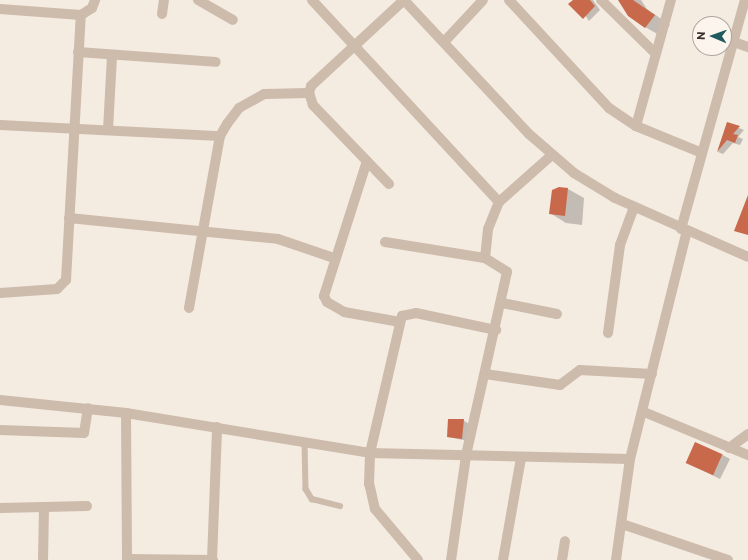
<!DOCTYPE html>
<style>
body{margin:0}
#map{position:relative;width:748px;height:560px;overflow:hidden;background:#f4ebe1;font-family:Commissioner,sans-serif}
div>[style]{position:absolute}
.shadow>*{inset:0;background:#0003}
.building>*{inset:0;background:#c8694b;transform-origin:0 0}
.lane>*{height:5.5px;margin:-2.75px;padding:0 2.75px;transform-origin:2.75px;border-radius:2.75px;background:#cdbbac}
.street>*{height:10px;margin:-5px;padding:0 5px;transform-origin:5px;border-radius:5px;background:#cdbbac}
span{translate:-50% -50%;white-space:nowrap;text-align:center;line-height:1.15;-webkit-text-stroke:3px #fbf5ee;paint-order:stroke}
.north{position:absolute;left:692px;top:16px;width:40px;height:40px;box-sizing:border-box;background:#fbf5ee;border:1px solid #aea6a0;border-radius:50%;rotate:272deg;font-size:11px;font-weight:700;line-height:16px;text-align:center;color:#3b302b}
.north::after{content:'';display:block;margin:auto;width:14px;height:18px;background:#1f5a5e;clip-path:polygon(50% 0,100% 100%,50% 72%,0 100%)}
</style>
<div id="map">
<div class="shadow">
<i style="clip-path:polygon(575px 0,593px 0,600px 10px,589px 21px)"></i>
<i style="clip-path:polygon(620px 0,641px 0,647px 9px,670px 25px,661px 36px,645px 27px)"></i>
<i style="clip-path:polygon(727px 123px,744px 130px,738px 137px,743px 139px,740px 145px,733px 143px,723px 154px,718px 152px)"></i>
<i style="clip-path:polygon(568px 189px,584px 198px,582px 225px,566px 223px,550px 213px)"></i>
<i style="clip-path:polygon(463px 420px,469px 424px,468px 441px,448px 437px)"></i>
<i style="clip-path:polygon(721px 454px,730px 459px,720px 479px,696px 467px)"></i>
</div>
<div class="building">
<i style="clip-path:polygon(573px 0,590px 0,595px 6px,583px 19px,568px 4px)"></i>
<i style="clip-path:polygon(618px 0,633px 0,655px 15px,645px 28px,628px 16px)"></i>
<i style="clip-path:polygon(727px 122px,740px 126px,733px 134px,738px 135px,735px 143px,727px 140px,717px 152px)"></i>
<i style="clip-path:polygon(559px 187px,568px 188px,565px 216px,549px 214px,552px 190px)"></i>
<i style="clip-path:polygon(748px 195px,748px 235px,734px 231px)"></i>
<i style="clip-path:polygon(448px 419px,464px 419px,462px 439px,447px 437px)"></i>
<i style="left:695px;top:442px;width:30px;height:23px;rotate:24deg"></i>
</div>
<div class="lane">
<i style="left:305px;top:442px;width:47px;rotate:88.8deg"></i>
<i style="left:306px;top:489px;width:12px;rotate:59deg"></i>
<i style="left:312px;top:499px;width:29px;rotate:14deg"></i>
</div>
<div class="street">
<i style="left:198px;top:0;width:40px;rotate:29.7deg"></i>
<i style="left:312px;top:0;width:275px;rotate:47.2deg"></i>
<i style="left:404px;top:0;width:183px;rotate:47deg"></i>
<i style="left:529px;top:134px;width:60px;rotate:40.9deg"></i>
<i style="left:574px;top:173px;width:48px;rotate:31.4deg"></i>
<i style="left:615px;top:198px;width:145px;rotate:23.9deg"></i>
<i style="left:509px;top:0;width:147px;rotate:47.2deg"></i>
<i style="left:609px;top:108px;width:32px;rotate:34deg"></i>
<i style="left:636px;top:126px;width:71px;rotate:22.2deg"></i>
<i style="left:601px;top:0;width:76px;rotate:44.5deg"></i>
<i style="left:0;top:9px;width:81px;rotate:4.2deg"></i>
<i style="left:81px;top:15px;width:13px;rotate:-32deg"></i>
<i style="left:92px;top:8px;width:9px;rotate:-69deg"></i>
<i style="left:162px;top:14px;width:14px;rotate:-82deg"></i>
<i style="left:444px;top:42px;width:57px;rotate:-47.1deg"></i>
<i style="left:734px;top:42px;width:15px;rotate:20deg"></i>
<i style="left:78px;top:52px;width:138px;rotate:4.1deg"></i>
<i style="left:0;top:125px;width:220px;rotate:2.9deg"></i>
<i style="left:636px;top:126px;width:131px;rotate:-74.5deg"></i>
<i style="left:108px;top:130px;width:75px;rotate:-86.9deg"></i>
<i style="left:367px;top:161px;width:142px;rotate:107.7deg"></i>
<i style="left:324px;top:296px;width:7px;rotate:63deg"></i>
<i style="left:327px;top:302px;width:20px;rotate:30deg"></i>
<i style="left:344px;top:312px;width:57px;rotate:10.1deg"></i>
<i style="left:389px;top:184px;width:110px;rotate:-133.9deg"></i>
<i style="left:313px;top:105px;width:13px;rotate:-108deg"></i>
<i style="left:309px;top:93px;width:7px;rotate:-74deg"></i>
<i style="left:311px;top:86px;width:127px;rotate:-42.8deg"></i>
<i style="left:69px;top:218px;width:210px;rotate:5.7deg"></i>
<i style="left:278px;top:239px;width:59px;rotate:18.7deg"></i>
<i style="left:681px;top:229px;width:238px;rotate:-74.4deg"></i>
<i style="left:385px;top:242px;width:101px;rotate:9.1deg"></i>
<i style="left:485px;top:258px;width:26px;rotate:32deg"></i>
<i style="left:507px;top:272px;width:189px;rotate:102.6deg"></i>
<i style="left:466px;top:456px;width:105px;rotate:98.2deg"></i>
<i style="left:485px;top:258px;width:29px;rotate:-84deg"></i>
<i style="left:488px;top:229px;width:29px;rotate:-68deg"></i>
<i style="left:499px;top:202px;width:71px;rotate:-41.6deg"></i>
<i style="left:0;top:293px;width:57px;rotate:-4deg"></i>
<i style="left:57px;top:289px;width:13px;rotate:-45deg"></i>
<i style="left:66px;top:280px;width:265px;rotate:-86.8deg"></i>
<i style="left:502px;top:303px;width:56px;rotate:11.3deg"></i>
<i style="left:189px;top:308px;width:175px;rotate:-79.8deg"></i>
<i style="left:220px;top:136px;width:14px;rotate:-60deg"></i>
<i style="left:227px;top:124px;width:20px;rotate:-53deg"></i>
<i style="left:239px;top:108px;width:29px;rotate:-29deg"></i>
<i style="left:264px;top:94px;width:45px;rotate:-1.3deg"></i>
<i style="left:608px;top:333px;width:89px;rotate:-82.2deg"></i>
<i style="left:620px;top:245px;width:40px;rotate:-69.8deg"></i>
<i style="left:485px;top:374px;width:76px;rotate:8.3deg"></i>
<i style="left:560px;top:385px;width:25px;rotate:-37deg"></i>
<i style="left:580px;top:370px;width:72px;rotate:3.2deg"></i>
<i style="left:0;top:400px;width:127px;rotate:5.9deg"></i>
<i style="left:126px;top:413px;width:247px;rotate:9.3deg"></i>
<i style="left:370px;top:453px;width:260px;rotate:1.3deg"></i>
<i style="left:644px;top:412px;width:113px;rotate:22.5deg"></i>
<i style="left:126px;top:413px;width:147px;rotate:89.6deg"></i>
<i style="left:0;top:430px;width:84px;rotate:2deg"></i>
<i style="left:84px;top:433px;width:25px;rotate:-81deg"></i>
<i style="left:729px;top:448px;width:24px;rotate:-36deg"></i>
<i style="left:0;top:508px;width:87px;rotate:-1.3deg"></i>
<i style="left:622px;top:524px;width:112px;rotate:18.8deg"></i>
<i style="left:127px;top:559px;width:86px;rotate:0.7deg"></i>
<i style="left:43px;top:560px;width:51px;rotate:-88.9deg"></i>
<i style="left:212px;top:560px;width:133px;rotate:-87.8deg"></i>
<i style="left:418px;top:560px;width:67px;rotate:-130.1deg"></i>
<i style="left:375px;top:509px;width:26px;rotate:-103deg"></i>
<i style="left:369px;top:484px;width:31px;rotate:-88deg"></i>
<i style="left:370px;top:453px;width:141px;rotate:-76.9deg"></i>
<i style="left:402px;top:316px;width:14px;rotate:-12deg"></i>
<i style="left:416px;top:313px;width:82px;rotate:12deg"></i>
<i style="left:503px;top:560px;width:104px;rotate:-80deg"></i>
<i style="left:562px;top:560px;width:19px;rotate:-81deg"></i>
<i style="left:616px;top:560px;width:102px;rotate:-82.1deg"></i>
<i style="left:630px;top:459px;width:235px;rotate:-76deg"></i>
</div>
<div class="north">N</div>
</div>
